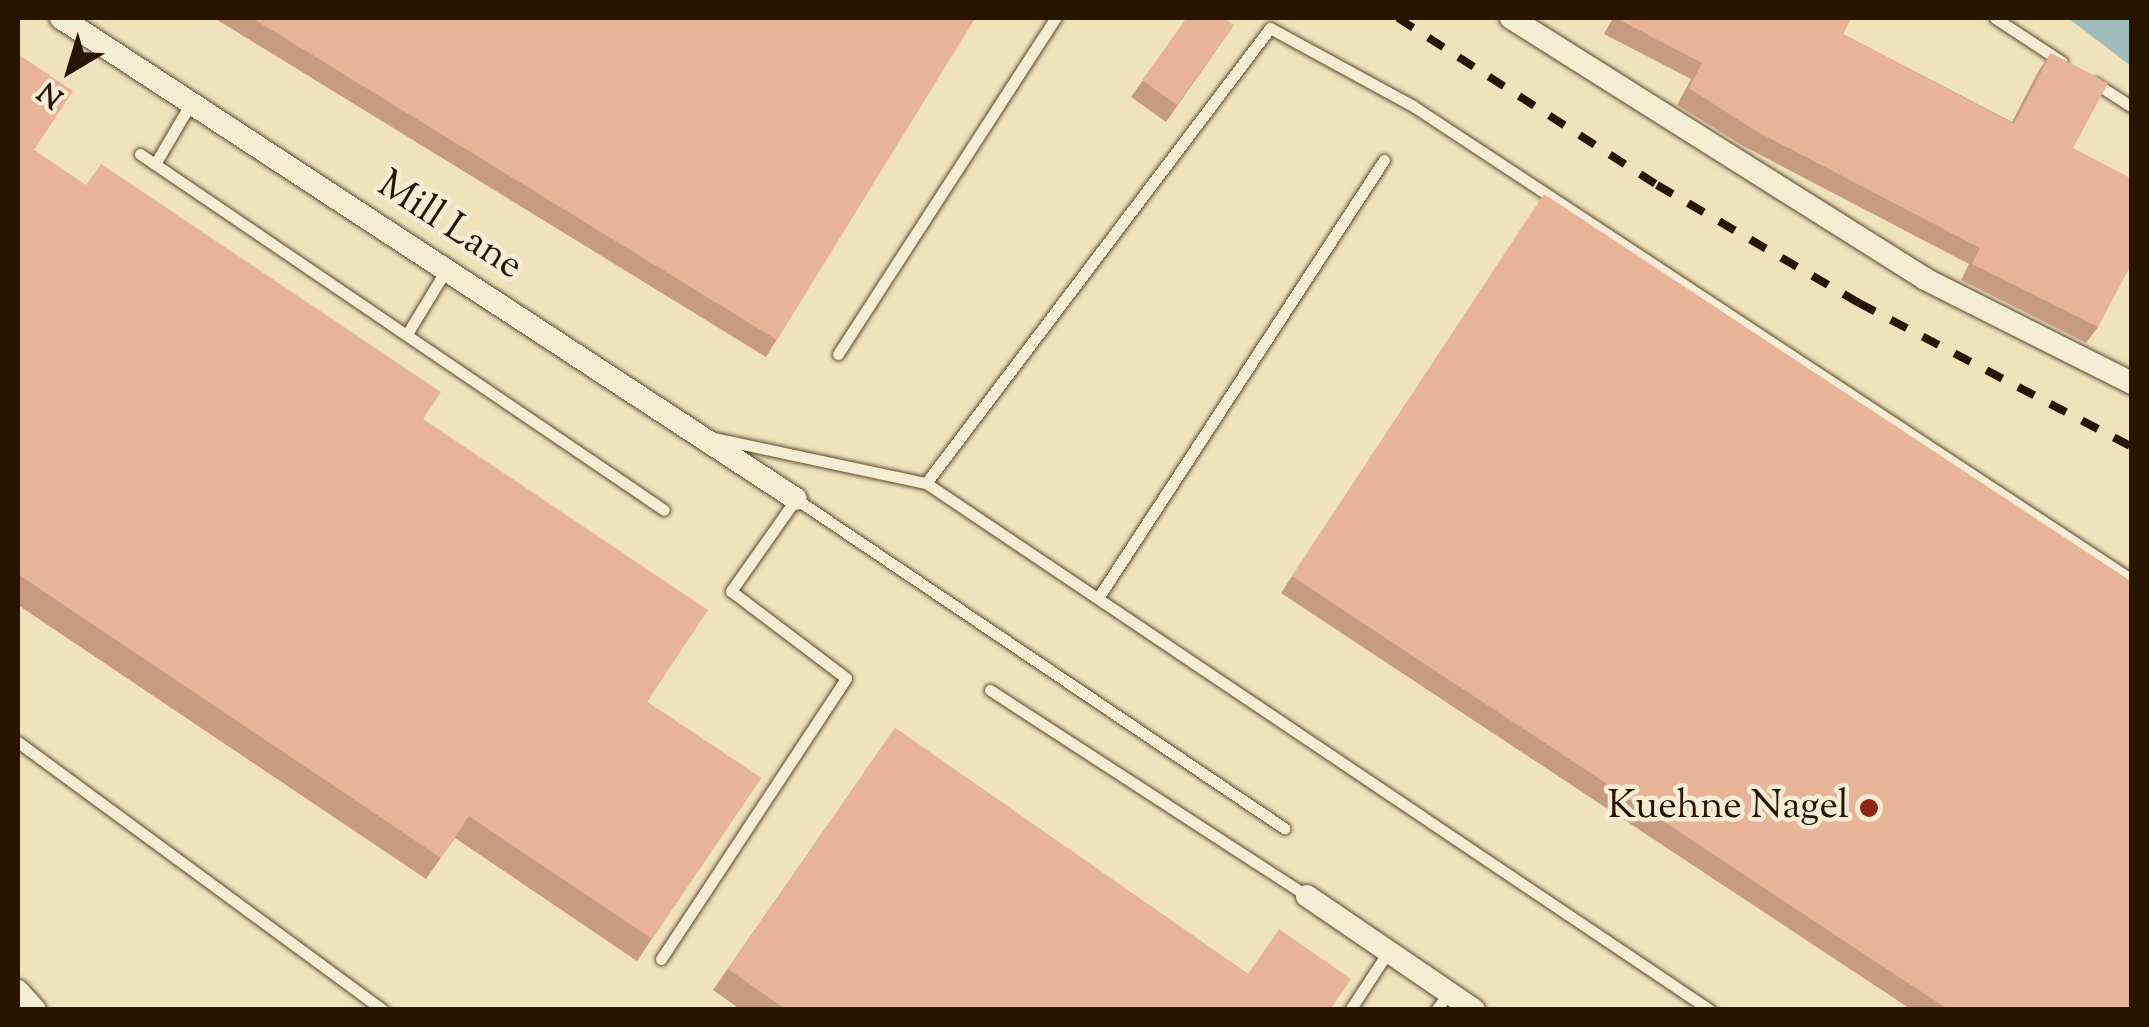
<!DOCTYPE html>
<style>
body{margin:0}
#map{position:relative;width:2149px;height:1027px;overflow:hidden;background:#f0e3bb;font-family:"Sorts Mill Goudy",serif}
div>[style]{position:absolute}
.water>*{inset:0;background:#a0bbbc}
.roads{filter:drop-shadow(0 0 2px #5a4830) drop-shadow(0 0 2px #5a4830)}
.service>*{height:11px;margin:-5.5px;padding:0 5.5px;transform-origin:5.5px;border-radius:5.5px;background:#f5edd3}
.minor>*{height:22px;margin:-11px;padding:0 11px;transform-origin:11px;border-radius:11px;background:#f5edd3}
.rail>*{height:8px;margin-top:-4px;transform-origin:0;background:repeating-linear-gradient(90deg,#281401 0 18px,transparent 0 36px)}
.wall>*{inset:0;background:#c79b82}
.building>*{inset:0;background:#e7b497}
.dots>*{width:28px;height:28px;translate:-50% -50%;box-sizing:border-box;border:5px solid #f5edd3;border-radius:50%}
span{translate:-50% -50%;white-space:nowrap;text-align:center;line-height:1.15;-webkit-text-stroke:9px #f5edd3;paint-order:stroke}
.street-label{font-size:40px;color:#281401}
.poi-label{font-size:40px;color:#281401}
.right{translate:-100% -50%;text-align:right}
.frame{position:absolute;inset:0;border:20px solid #281401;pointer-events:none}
.north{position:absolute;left:20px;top:20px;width:100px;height:100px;-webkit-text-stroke:8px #f5edd3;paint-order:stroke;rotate:218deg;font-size:28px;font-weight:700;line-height:40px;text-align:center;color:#281401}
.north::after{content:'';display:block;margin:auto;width:35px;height:45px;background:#281401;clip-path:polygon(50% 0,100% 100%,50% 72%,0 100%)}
</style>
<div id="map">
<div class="water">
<i style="clip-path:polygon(2068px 18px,2131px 18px,2131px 66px)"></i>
</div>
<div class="roads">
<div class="service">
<i style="left:1995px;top:18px;width:80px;rotate:33.3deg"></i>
<i style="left:2095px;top:83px;width:44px;rotate:33deg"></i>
<i style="left:140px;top:154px;width:633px;rotate:34.19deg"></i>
<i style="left:155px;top:164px;width:71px;rotate:-59.5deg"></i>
<i style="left:407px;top:334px;width:75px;rotate:-58.6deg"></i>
<i style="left:838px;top:354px;width:400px;rotate:-57.1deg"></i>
<i style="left:714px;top:438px;width:217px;rotate:12deg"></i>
<i style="left:926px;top:483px;width:570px;rotate:-52.91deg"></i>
<i style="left:1270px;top:28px;width:163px;rotate:28.6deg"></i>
<i style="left:1413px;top:106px;width:861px;rotate:33.39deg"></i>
<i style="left:926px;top:483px;width:945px;rotate:33.91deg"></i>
<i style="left:1098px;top:598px;width:523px;rotate:-56.86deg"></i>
<i style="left:990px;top:690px;width:378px;rotate:33deg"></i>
<i style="left:18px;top:742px;width:453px;rotate:36.3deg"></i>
<i style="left:661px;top:959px;width:336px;rotate:-56.6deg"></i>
<i style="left:846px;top:678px;width:144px;rotate:-142.9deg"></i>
<i style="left:731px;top:591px;width:113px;rotate:-54.8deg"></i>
<i style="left:796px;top:499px;width:589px;rotate:33.99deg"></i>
<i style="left:1350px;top:1010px;width:69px;rotate:-56.8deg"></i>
<i style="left:1436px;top:1010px;width:21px;rotate:-53deg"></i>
</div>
<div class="minor">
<i style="left:61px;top:18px;width:878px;rotate:33.2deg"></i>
<i style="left:1511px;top:18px;width:489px;rotate:32.2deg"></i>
<i style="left:1925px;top:279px;width:232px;rotate:26.7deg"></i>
<i style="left:1307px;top:896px;width:202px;rotate:34.3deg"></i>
<i style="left:18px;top:991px;width:25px;rotate:48deg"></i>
</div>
</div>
<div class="rail">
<i style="left:1398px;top:18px;width:308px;rotate:32.8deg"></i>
<i style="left:1657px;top:185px;width:234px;rotate:30.3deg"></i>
<i style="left:1859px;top:303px;width:309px;rotate:27.8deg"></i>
</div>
<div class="wall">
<i style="clip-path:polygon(214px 18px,975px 18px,766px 357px)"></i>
<i style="clip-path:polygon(1187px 18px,1234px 25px,1166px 122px,1131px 97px)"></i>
<i style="clip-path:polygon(1613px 18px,1851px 18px,1843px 34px,2012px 122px,2039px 70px,2051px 53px,2073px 148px,2098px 327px,2086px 343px,1961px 280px,1969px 264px,1743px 146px,1677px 105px,1691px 79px,1604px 34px)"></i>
<i style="clip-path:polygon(18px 54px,34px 150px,423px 419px,647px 702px,761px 778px,637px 961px,455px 838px,426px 879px,18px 605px)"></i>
<i style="clip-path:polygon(1533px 211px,2132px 1010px,1912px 1010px,1281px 593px)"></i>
<i style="clip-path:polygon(895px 728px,1248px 974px,1330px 1010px,741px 1010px,713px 990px)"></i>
</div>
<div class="building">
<i style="clip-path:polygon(252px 18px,975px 18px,777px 340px)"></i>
<i style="clip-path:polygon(1187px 18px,1223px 18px,1234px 25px,1177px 105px,1142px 80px)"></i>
<i style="clip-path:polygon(1616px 18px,1851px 18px,1843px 34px,2014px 124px,2051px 53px,2108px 83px,2073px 148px,2132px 179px,2132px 263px,2098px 327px,1972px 264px,1980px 248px,1754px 130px,1689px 88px,1702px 63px)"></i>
<i style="clip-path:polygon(18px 54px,73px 91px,34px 150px,86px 185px,101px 164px,441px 392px,423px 419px,708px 610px,647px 702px,761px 778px,652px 939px,469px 816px,441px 858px,18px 574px)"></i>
<i style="clip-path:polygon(1544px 194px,2132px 582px,2132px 1010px,1949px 1010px,1292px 576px)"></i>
<i style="clip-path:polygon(895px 728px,1248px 974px,1279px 929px,1351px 979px,1330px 1010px,787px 1010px,728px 969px)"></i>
</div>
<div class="dots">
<i style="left:1869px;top:808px;background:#8f2418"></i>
</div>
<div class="street-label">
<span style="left:449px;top:227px;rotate:33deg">Mill Lane</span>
</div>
<div class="poi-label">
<span class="right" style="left:1849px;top:808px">Kuehne Nagel</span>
</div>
<div class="frame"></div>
<div class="north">N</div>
</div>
